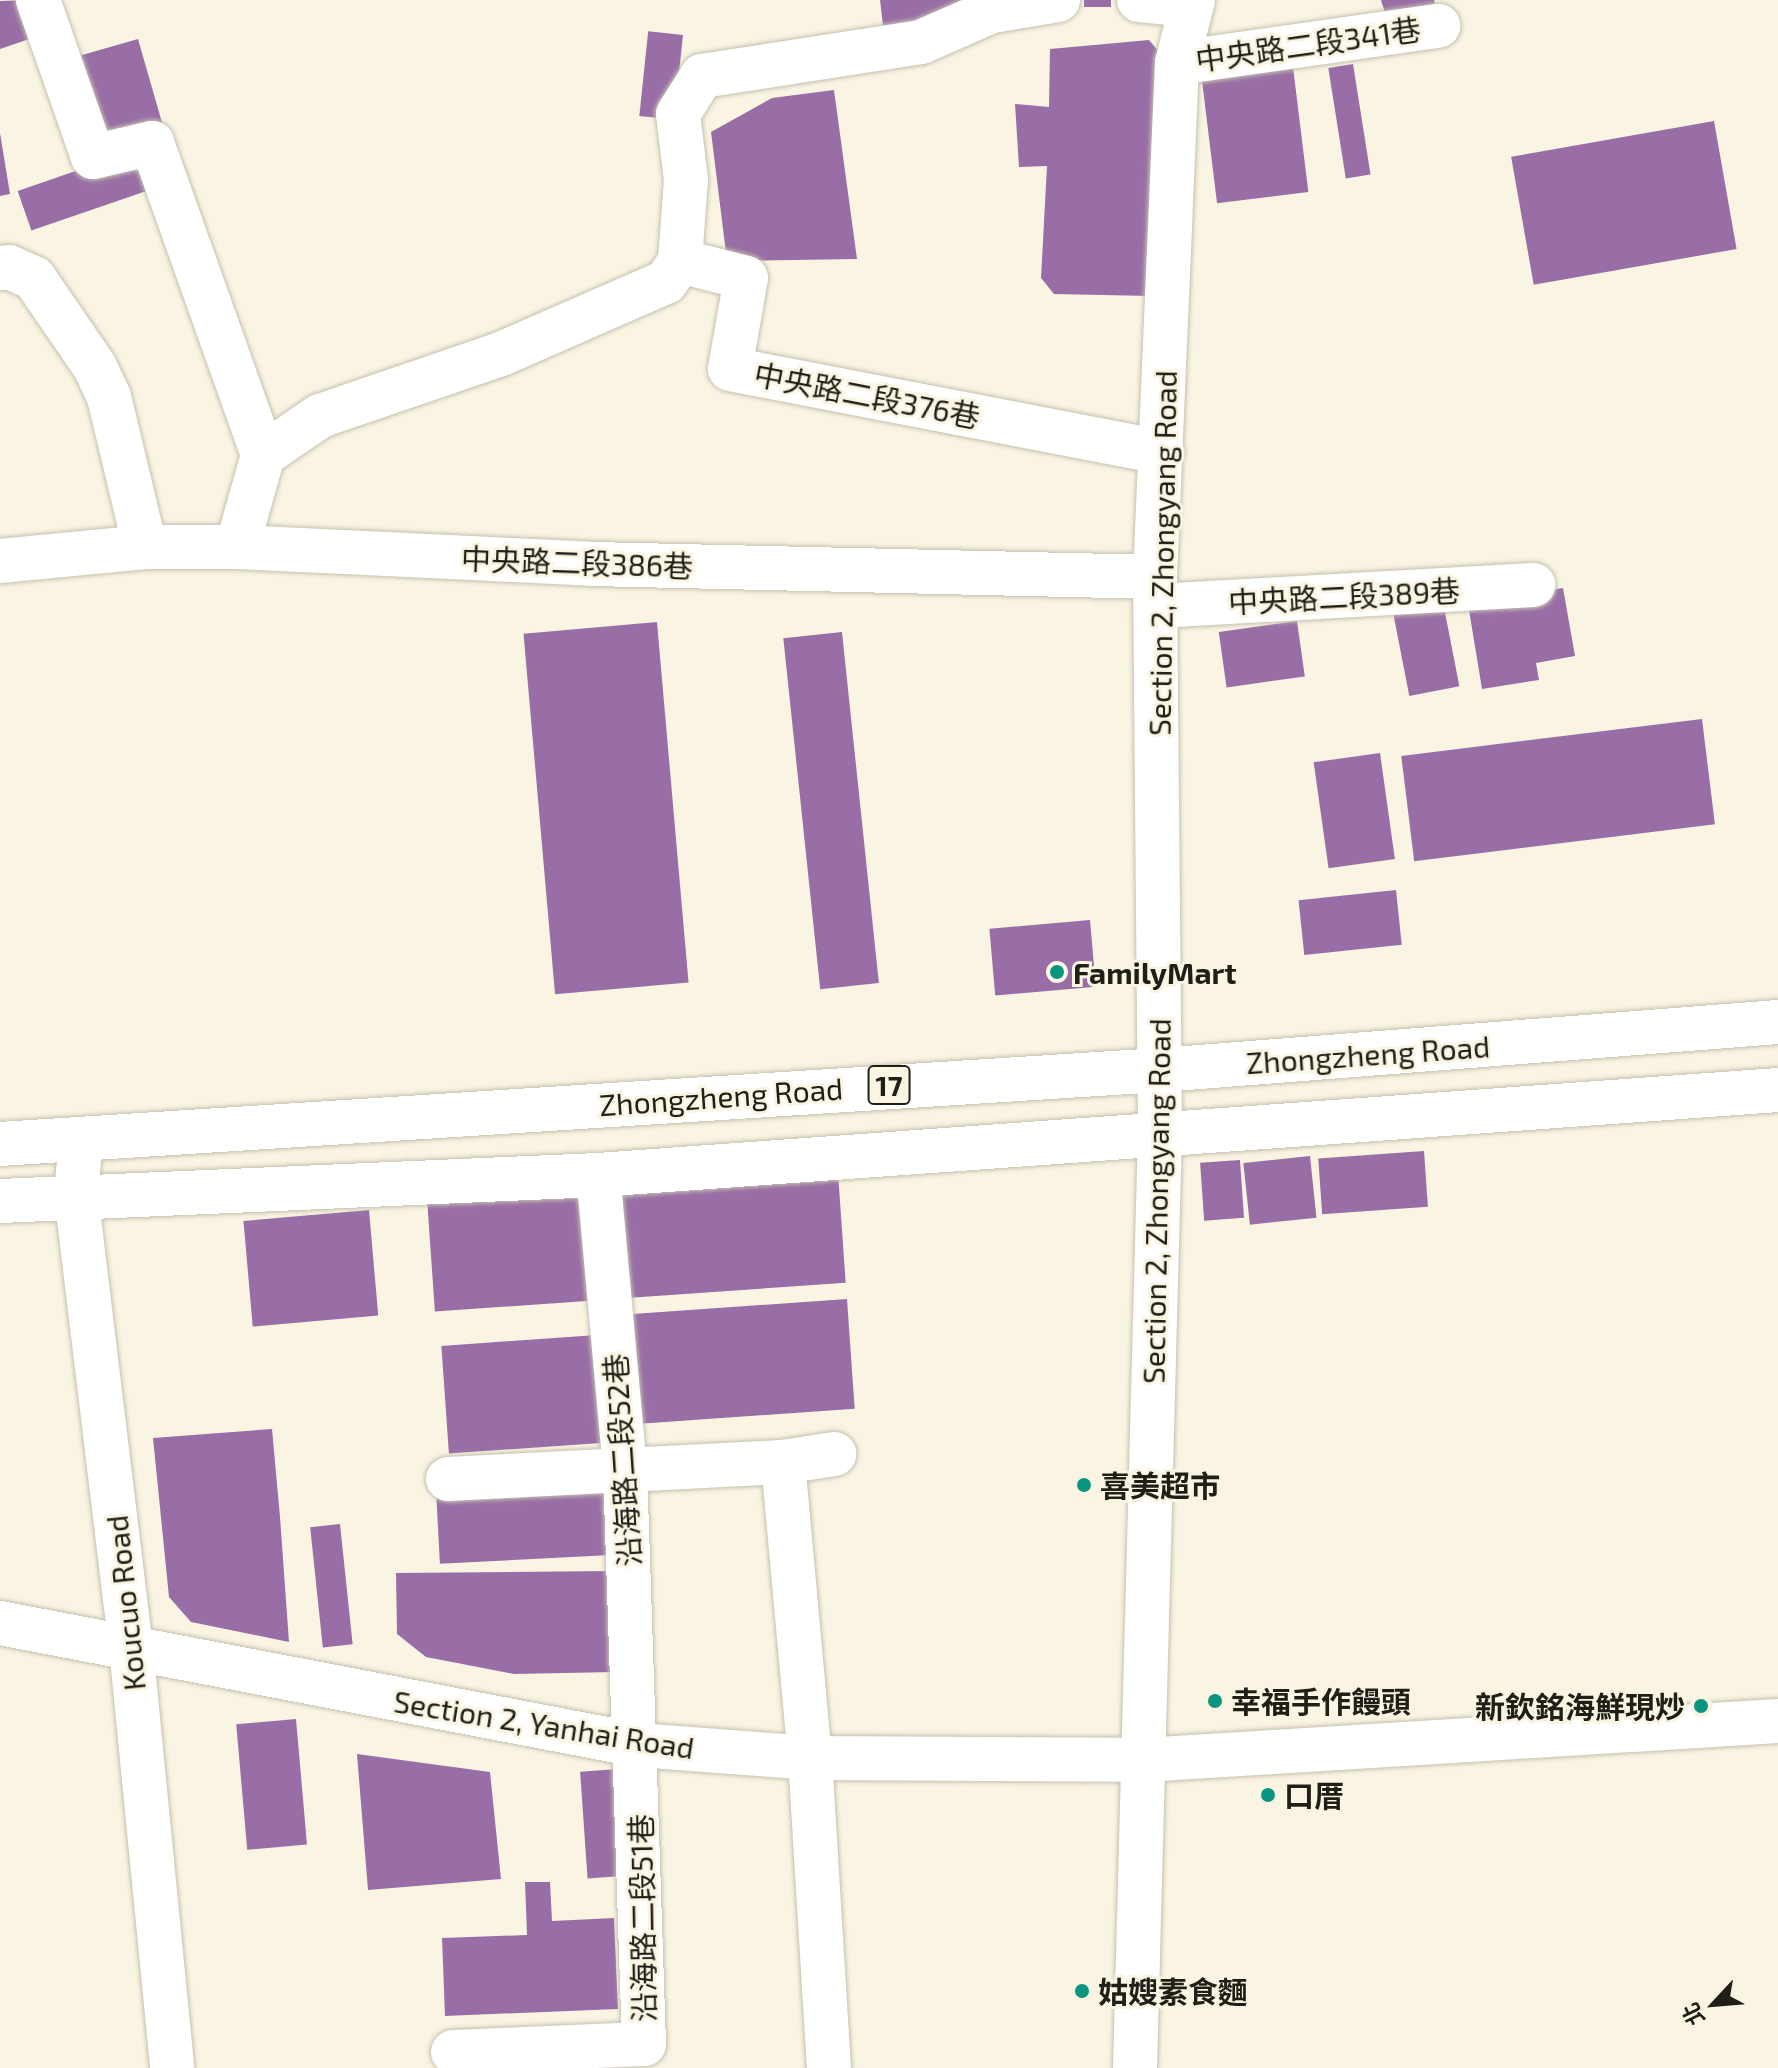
<!DOCTYPE html>
<meta charset="utf-8">
<style>
body{margin:0}
#map{position:relative;width:1778px;height:2068px;overflow:hidden;background:#faf5e3;font-family:"Exo 2","Noto Sans TC",sans-serif}
div>[style]{position:absolute}
.building>*{inset:0;background:#996ea6;transform-origin:0 0}
.roads{filter:drop-shadow(0 0 2px #c5c1af) drop-shadow(0 0 2px #c5c1af)}
.minor>*{height:44px;margin:-22px;padding:0 22px;transform-origin:22px;border-radius:22px;background:#fff}
.major>*{height:44px;margin:-22px;padding:0 22px;transform-origin:22px;border-radius:22px;background:#fff}
.dots>*{width:22px;height:22px;translate:-50% -50%;box-sizing:border-box;border:4px solid #faf5e3;border-radius:50%}
span{translate:-50% -50%;white-space:nowrap;text-align:center;line-height:1.15;-webkit-text-stroke:6px #faf5e3;paint-order:stroke}
.shield-label span{padding:2px 6px;background:#faf5e3;border:2px solid;border-radius:6px;-webkit-text-stroke-width:0}
.shield-label{font-size:28px;color:#1f1e17;font-weight:700}
.street-label{font-size:30px;color:#1f1e17}
.poi-label{font-size:30px;color:#1f1e17;font-weight:700}
.left{translate:0 -50%;text-align:left}
.right{translate:-100% -50%;text-align:right}
.north{position:absolute;left:1674px;top:1964px;width:80px;height:80px;-webkit-text-stroke:6px #faf5e3;paint-order:stroke;rotate:244deg;font-size:22px;font-weight:700;line-height:32px;text-align:center;color:#1f1e17}
.north::after{content:'';display:block;margin:auto;width:28px;height:36px;background:#1f1e17;clip-path:polygon(50% 0,100% 100%,50% 72%,0 100%)}
</style>
<div id="map">
<div class="building">
<i style="clip-path:polygon(33px 0,44px 34px,0 49px,0 1px)"></i>
<i style="clip-path:polygon(880px 0,989px 0,885px 42px)"></i>
<i style="left:1084px;top:0;width:27px;height:7px"></i>
<i style="clip-path:polygon(1381px 0,1434px 0,1436px 7px,1388px 22px)"></i>
<i style="left:683px;top:35px;width:85px;height:35px;rotate:96deg"></i>
<i style="left:138px;top:39px;width:89px;height:69px;rotate:74deg"></i>
<i style="clip-path:polygon(1149px 40px,1165px 59px,1151px 296px,1054px 294px,1041px 278px,1047px 166px,1019px 167px,1015px 104px,1049px 107px,1050px 49px)"></i>
<i style="left:1353px;top:64px;width:112px;height:25px;rotate:81deg"></i>
<i style="left:1293px;top:67px;width:126px;height:92px;rotate:83deg"></i>
<i style="clip-path:polygon(834px 90px,857px 259px,727px 261px,711px 132px,772px 98px)"></i>
<i style="left:1714px;top:121px;width:130px;height:206px;rotate:80deg"></i>
<i style="clip-path:polygon(0 133px,10px 194px,0 196px)"></i>
<i style="left:151px;top:145px;width:42px;height:141px;rotate:71deg"></i>
<i style="clip-path:polygon(1563px 588px,1575px 656px,1536px 663px,1539px 680px,1482px 689px,1468px 604px)"></i>
<i style="left:1442px;top:597px;width:91px;height:51px;rotate:79deg"></i>
<i style="left:1297px;top:621px;width:56px;height:79px;rotate:82deg"></i>
<i style="left:657px;top:622px;width:362px;height:134px;rotate:85deg"></i>
<i style="left:842px;top:632px;width:353px;height:59px;rotate:84deg"></i>
<i style="left:1702px;top:719px;width:106px;height:303px;rotate:83deg"></i>
<i style="left:1380px;top:753px;width:107px;height:67px;rotate:82deg"></i>
<i style="left:1396px;top:890px;width:55px;height:98px;rotate:84deg"></i>
<i style="left:1090px;top:920px;width:67px;height:101px;rotate:85deg"></i>
<i style="left:1424px;top:1151px;width:56px;height:106px;rotate:86deg"></i>
<i style="left:1310px;top:1156px;width:62px;height:67px;rotate:84deg"></i>
<i style="left:1240px;top:1160px;width:58px;height:40px;rotate:86deg"></i>
<i style="left:838px;top:1173px;width:110px;height:230px;rotate:86deg"></i>
<i style="left:583px;top:1193px;width:108px;height:156px;rotate:86deg"></i>
<i style="left:369px;top:1210px;width:106px;height:126px;rotate:85deg"></i>
<i style="left:847px;top:1299px;width:110px;height:229px;rotate:86deg"></i>
<i style="left:597px;top:1335px;width:108px;height:156px;rotate:86deg"></i>
<i style="clip-path:polygon(272px 1429px,280px 1517px,289px 1642px,191px 1622px,169px 1597px,153px 1438px)"></i>
<i style="left:607px;top:1485px;width:70px;height:171px;rotate:87deg"></i>
<i style="left:340px;top:1524px;width:121px;height:30px;rotate:84deg"></i>
<i style="clip-path:polygon(614px 1571px,615px 1672px,514px 1674px,426px 1657px,397px 1634px,396px 1573px)"></i>
<i style="left:296px;top:1719px;width:126px;height:60px;rotate:85deg"></i>
<i style="clip-path:polygon(357px 1754px,490px 1772px,501px 1879px,368px 1890px)"></i>
<i style="left:618px;top:1769px;width:107px;height:38px;rotate:86deg"></i>
<i style="clip-path:polygon(525px 1882px,550px 1882px,552px 1921px,614px 1918px,618px 2009px,445px 2016px,442px 1938px,527px 1935px)"></i>
</div>
<div class="roads">
<div class="minor">
<i style="left:38px;top:0;width:166px;rotate:70.7deg"></i>
<i style="left:93px;top:157px;width:61px;rotate:-13.3deg"></i>
<i style="left:152px;top:143px;width:331px;rotate:70.4deg"></i>
<i style="left:1139px;top:0;width:52px;rotate:5.5deg"></i>
<i style="left:1177px;top:63px;width:264px;rotate:-8.1deg"></i>
<i style="left:680px;top:261px;width:68px;rotate:14.4deg"></i>
<i style="left:746px;top:278px;width:92px;rotate:100deg"></i>
<i style="left:730px;top:369px;width:440px;rotate:10.9deg"></i>
<i style="left:0;top:268px;width:9px;rotate:-6deg"></i>
<i style="left:9px;top:267px;width:27px;rotate:24deg"></i>
<i style="left:34px;top:278px;width:108px;rotate:55.6deg"></i>
<i style="left:95px;top:367px;width:33px;rotate:65deg"></i>
<i style="left:109px;top:397px;width:154px;rotate:76.5deg"></i>
<i style="left:237px;top:547px;width:96px;rotate:-74.2deg"></i>
<i style="left:263px;top:455px;width:69px;rotate:-34.4deg"></i>
<i style="left:320px;top:416px;width:191px;rotate:-18.9deg"></i>
<i style="left:501px;top:354px;width:180px;rotate:-23.6deg"></i>
<i style="left:666px;top:282px;width:25px;rotate:-56deg"></i>
<i style="left:680px;top:261px;width:81px;rotate:-85.8deg"></i>
<i style="left:686px;top:180px;width:66px;rotate:-96.9deg"></i>
<i style="left:678px;top:114px;width:45px;rotate:-57.7deg"></i>
<i style="left:702px;top:76px;width:222px;rotate:-8.8deg"></i>
<i style="left:921px;top:42px;width:77px;rotate:-23.6deg"></i>
<i style="left:992px;top:11px;width:67px;rotate:-9.5deg"></i>
<i style="left:0;top:561px;width:146px;rotate:-5.5deg"></i>
<i style="left:145px;top:547px;width:92px"></i>
<i style="left:237px;top:547px;width:355px;rotate:2.7deg"></i>
<i style="left:592px;top:564px;width:563px;rotate:1.32deg"></i>
<i style="left:1156px;top:606px;width:378px;rotate:-3.2deg"></i>
<i style="left:81px;top:1139px;width:55px;rotate:95.2deg"></i>
<i style="left:76px;top:1194px;width:456px;rotate:83.1deg"></i>
<i style="left:131px;top:1647px;width:423px;rotate:84.4deg"></i>
<i style="left:783px;top:1462px;width:297px;rotate:84.8deg"></i>
<i style="left:810px;top:1758px;width:311px;rotate:86.5deg"></i>
<i style="left:448px;top:1479px;width:335px;rotate:-2.9deg"></i>
<i style="left:783px;top:1462px;width:52px;rotate:-8.9deg"></i>
<i style="left:0;top:1623px;width:650px;rotate:10.83deg"></i>
<i style="left:638px;top:1745px;width:172px;rotate:4.3deg"></i>
<i style="left:810px;top:1758px;width:333px;rotate:0.3deg"></i>
<i style="left:1143px;top:1760px;width:636px;rotate:-3.51deg"></i>
<i style="left:453px;top:2052px;width:191px;rotate:-2.4deg"></i>
<i style="left:644px;top:2044px;width:575px;rotate:-91.89deg"></i>
<i style="left:625px;top:1469px;width:295px;rotate:-95.2deg"></i>
<i style="left:1135px;top:2068px;width:937px;rotate:-88.47deg"></i>
<i style="left:1160px;top:1131px;width:554px;rotate:-90.52deg"></i>
<i style="left:1155px;top:577px;width:514px;rotate:-87.55deg"></i>
<i style="left:1177px;top:63px;width:65px;rotate:-75.7deg"></i>
</div>
<div class="major">
<i style="left:0;top:1144px;width:1163px;rotate:-3.65deg"></i>
<i style="left:1161px;top:1070px;width:619px;rotate:-4.45deg"></i>
<i style="left:0;top:1201px;width:599px;rotate:-2.49deg"></i>
<i style="left:598px;top:1175px;width:1183px;rotate:-4.12deg"></i>
</div>
</div>
<div class="dots">
<i style="left:1057px;top:972px;background:#0b9581"></i>
<i style="left:1084px;top:1485px;background:#0b9581"></i>
<i style="left:1215px;top:1701px;background:#0b9581"></i>
<i style="left:1701px;top:1706px;background:#0b9581"></i>
<i style="left:1268px;top:1795px;background:#0b9581"></i>
<i style="left:1082px;top:1991px;background:#0b9581"></i>
</div>
<div class="shield-label">
<span style="left:889px;top:1085px">17</span>
</div>
<div class="street-label">
<span style="left:1308px;top:44px;rotate:-8deg">中央路二段341巷</span>
<span style="left:867px;top:395px;rotate:11deg">中央路二段376巷</span>
<span style="left:1162px;top:553px;rotate:-89deg">Section 2, Zhongyang Road</span>
<span style="left:577px;top:562px;rotate:2deg">中央路二段386巷</span>
<span style="left:1344px;top:596px;rotate:-3deg">中央路二段389巷</span>
<span style="left:1368px;top:1054px;rotate:-4deg">Zhongzheng Road</span>
<span style="left:721px;top:1096px;rotate:-4deg">Zhongzheng Road</span>
<span style="left:1156px;top:1201px;rotate:-89deg">Section 2, Zhongyang Road</span>
<span style="left:622px;top:1460px;rotate:-94deg">沿海路二段52巷</span>
<span style="left:125px;top:1603px;rotate:-96deg">Koucuo Road</span>
<span style="left:544px;top:1724px;rotate:9deg">Section 2, Yanhai Road</span>
<span style="left:642px;top:1918px;rotate:-91deg">沿海路二段51巷</span>
</div>
<div class="poi-label">
<span class="left" style="left:1073px;top:972px">FamilyMart</span>
<span class="left" style="left:1100px;top:1485px">喜美超市</span>
<span class="left" style="left:1231px;top:1701px">幸福手作饅頭</span>
<span class="right" style="left:1685px;top:1706px">新欽銘海鮮現炒</span>
<span class="left" style="left:1284px;top:1795px">口厝</span>
<span class="left" style="left:1098px;top:1991px">姑嫂素食麵</span>
</div>
<div class="north">北</div>
</div>
